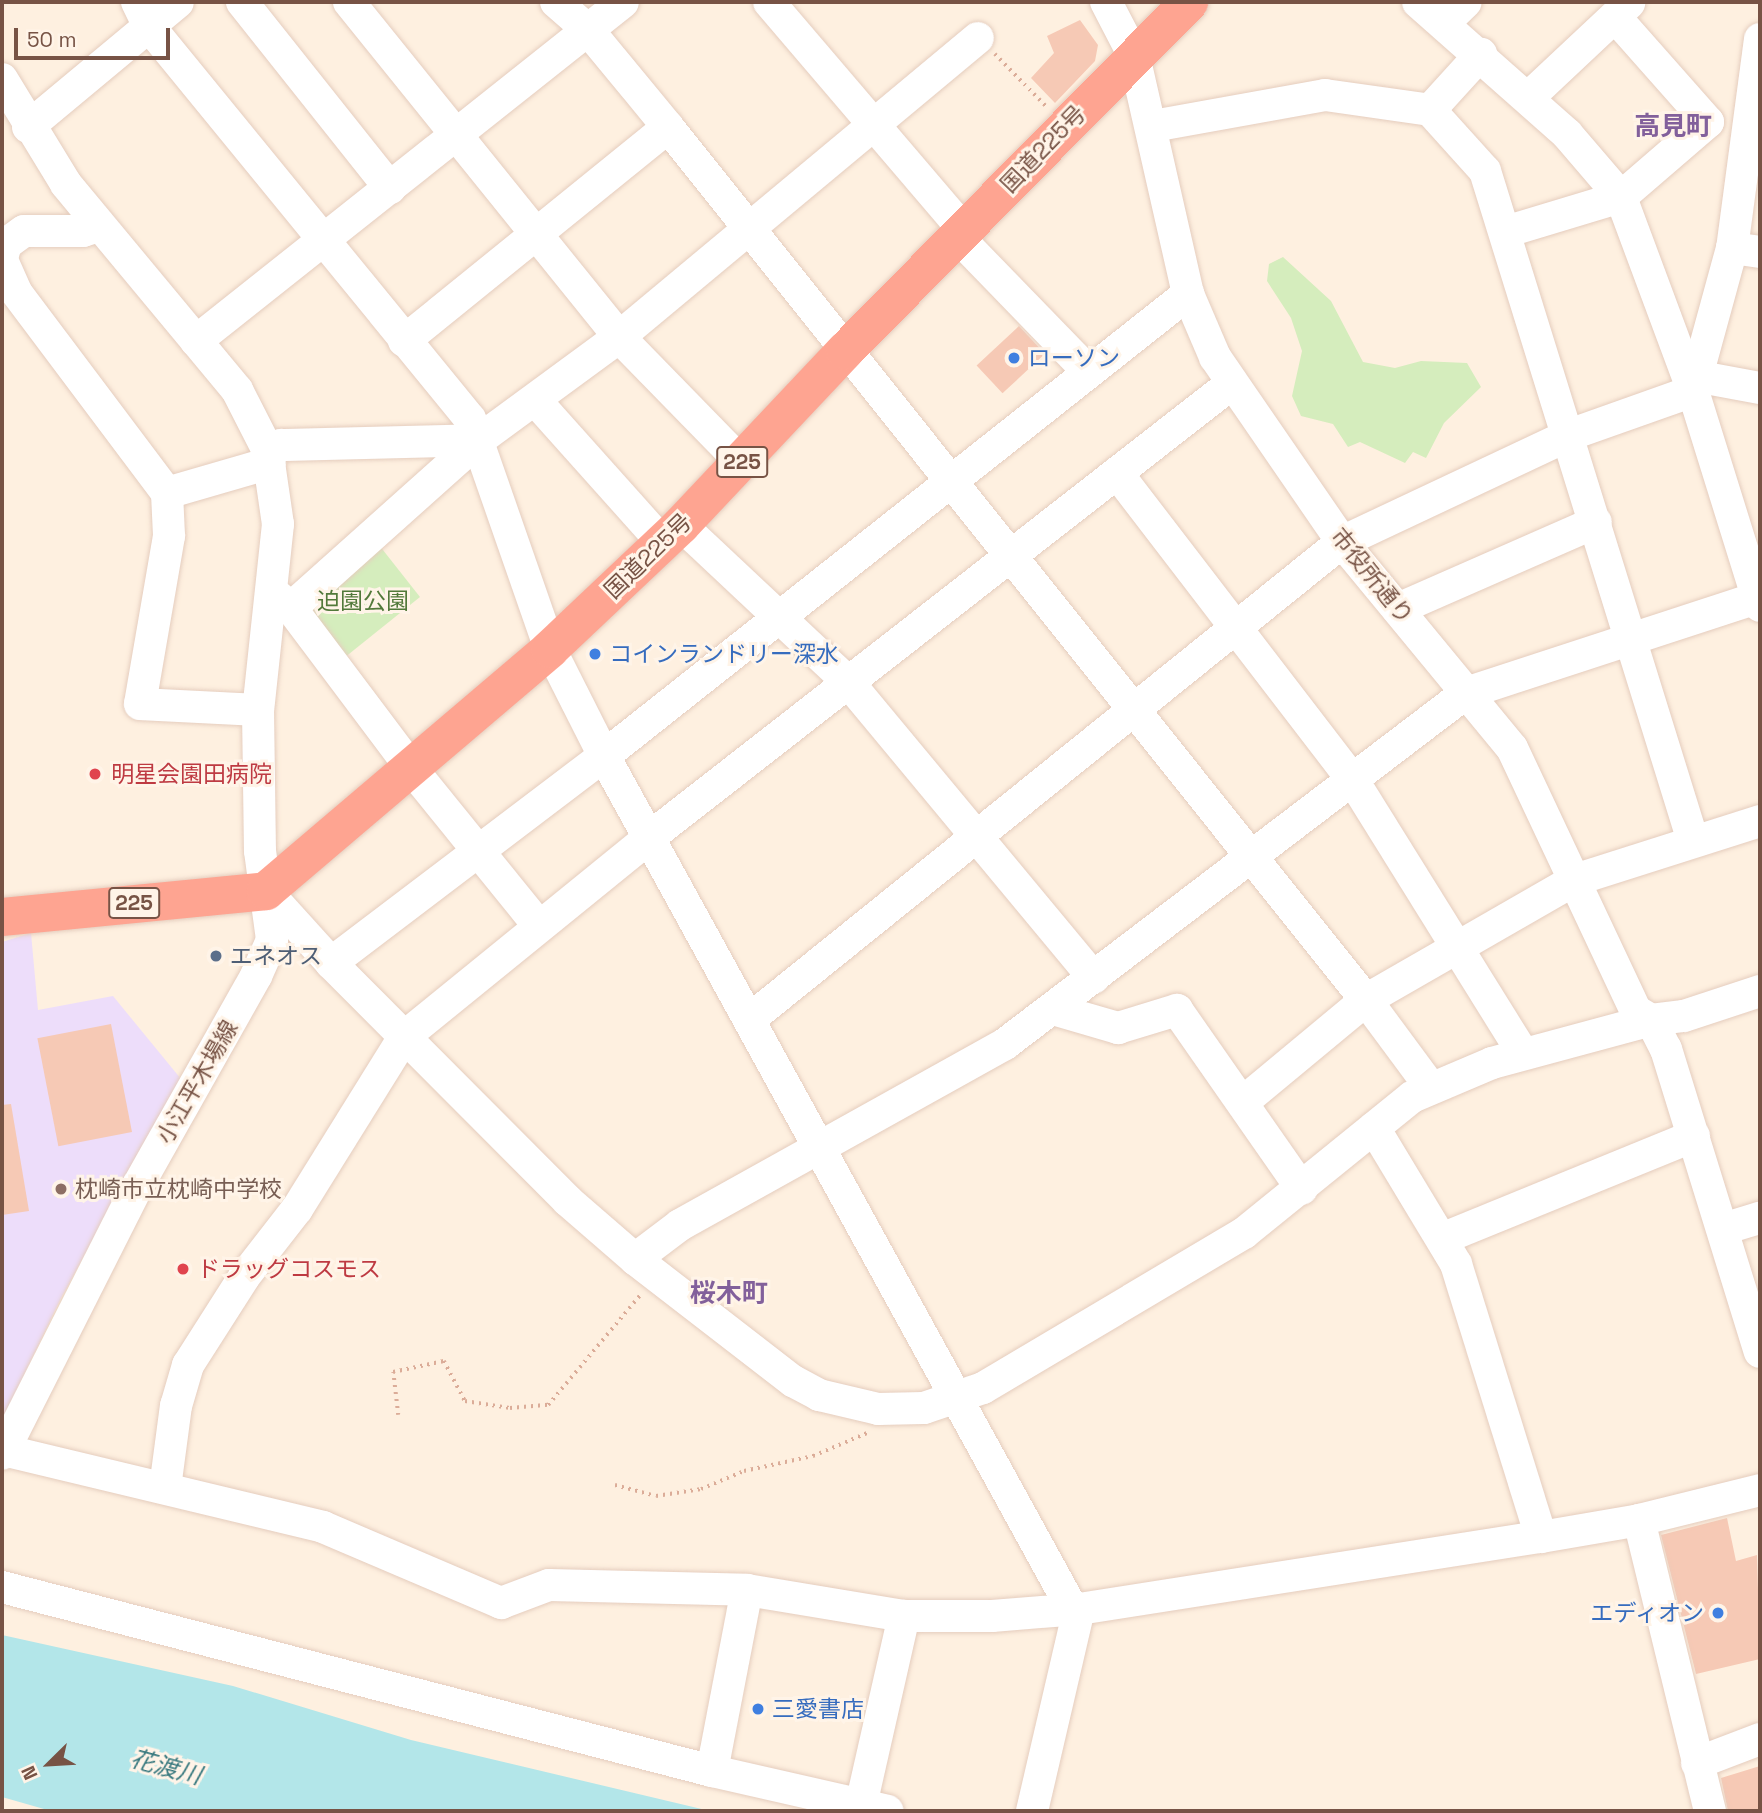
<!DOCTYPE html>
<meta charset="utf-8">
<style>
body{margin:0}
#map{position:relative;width:1762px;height:1813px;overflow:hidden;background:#fef0e0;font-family:"Space Grotesk","Noto Sans JP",sans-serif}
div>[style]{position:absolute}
.education>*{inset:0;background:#edddfa}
.green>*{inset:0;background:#d5edbd}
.water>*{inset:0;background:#b3e6e9}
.building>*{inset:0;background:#f6c9b5;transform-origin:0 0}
.path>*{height:3.5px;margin-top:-1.75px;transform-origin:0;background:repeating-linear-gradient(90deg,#dbac98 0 2px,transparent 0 7px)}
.roads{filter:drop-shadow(0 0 2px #e5cdbe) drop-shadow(0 0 2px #e5cdbe)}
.minor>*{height:32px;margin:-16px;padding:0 16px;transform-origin:16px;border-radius:16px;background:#fff}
.highway>*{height:38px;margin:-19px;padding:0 19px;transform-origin:19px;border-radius:19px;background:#fea491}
.dots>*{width:19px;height:19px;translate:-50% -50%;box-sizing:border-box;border:4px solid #fff4e8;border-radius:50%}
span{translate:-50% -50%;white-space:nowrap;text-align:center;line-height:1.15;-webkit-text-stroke:6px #fff4e8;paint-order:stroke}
.shield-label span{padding:2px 5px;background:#fff4e8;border:2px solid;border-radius:5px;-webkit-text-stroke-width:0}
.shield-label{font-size:21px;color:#775345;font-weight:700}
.street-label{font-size:23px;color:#775345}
.shop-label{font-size:23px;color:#366cbe}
.left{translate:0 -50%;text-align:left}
.right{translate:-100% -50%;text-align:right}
.park-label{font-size:23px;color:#52793a}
.health-label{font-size:23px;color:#be3a42}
.service-label{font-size:23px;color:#4e5e75}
.education-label{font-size:23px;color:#785e54}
.water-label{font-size:24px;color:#37787e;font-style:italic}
.quarter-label{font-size:26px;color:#82609b;font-weight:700}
.frame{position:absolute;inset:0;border:4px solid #775345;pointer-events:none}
.north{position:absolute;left:14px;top:1729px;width:70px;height:70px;-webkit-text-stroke:5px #fff4e8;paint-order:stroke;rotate:246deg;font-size:19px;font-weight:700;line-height:28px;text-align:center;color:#775345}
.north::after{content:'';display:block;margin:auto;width:24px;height:32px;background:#775345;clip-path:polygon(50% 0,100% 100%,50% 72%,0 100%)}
.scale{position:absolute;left:14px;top:28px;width:156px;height:32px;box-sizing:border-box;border:4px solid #775345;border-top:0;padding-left:9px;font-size:21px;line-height:24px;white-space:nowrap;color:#775345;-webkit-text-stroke:5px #fff4e8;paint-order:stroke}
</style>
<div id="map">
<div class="education">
<i style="clip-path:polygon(31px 933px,38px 1010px,113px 996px,181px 1079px,61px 1298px,2px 1420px,2px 942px)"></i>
</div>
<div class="green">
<i style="clip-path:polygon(1283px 257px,1331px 301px,1363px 362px,1395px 368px,1421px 361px,1467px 363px,1481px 387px,1444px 423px,1426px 458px,1413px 452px,1405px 463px,1360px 442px,1348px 447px,1333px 424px,1301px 416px,1292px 396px,1302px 351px,1291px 318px,1267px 281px,1269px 264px)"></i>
<i style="clip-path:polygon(379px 545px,420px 597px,344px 658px,311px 618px,313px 599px)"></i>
</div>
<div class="water">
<i style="clip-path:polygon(2px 1635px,233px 1686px,411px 1740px,710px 1811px,51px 1811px,2px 1797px)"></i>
</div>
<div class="building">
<i style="clip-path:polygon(1080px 20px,1098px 45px,1095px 61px,1055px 103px,1031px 78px,1054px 53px,1047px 36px)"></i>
<i style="left:1019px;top:326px;width:38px;height:58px;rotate:47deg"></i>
<i style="left:111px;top:1024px;width:110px;height:75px;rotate:79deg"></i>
<i style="clip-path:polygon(11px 1104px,29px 1211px,2px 1215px,2px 1105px)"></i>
<i style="clip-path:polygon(1727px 1518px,1736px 1561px,1757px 1555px,1760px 1659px,1696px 1674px,1661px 1535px)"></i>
<i style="clip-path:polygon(1760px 1766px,1760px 1811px,1728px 1811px,1721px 1778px)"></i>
</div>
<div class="path">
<i style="left:995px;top:54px;width:73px;rotate:45.6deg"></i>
<i style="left:398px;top:1415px;width:43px;rotate:-96.6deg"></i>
<i style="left:393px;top:1372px;width:52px;rotate:-12.2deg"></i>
<i style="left:444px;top:1361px;width:45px;rotate:62.3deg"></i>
<i style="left:465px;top:1401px;width:46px;rotate:8.8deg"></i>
<i style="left:510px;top:1408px;width:38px;rotate:-5deg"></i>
<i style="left:548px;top:1405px;width:145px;rotate:-50deg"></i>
<i style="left:615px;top:1485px;width:42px;rotate:15deg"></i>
<i style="left:656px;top:1496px;width:46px;rotate:-8.8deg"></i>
<i style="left:701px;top:1489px;width:47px;rotate:-22.7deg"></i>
<i style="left:744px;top:1471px;width:71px;rotate:-12.3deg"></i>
<i style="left:813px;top:1456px;width:59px;rotate:-23.1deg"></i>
</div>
<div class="roads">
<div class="minor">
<i style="left:137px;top:2px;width:25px;rotate:64deg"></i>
<i style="left:148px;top:25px;width:509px;rotate:50.74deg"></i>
<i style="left:470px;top:419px;width:244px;rotate:70.8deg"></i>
<i style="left:550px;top:649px;width:120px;rotate:63.2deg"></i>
<i style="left:604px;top:756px;width:974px;rotate:61.23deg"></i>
<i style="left:242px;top:2px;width:238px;rotate:51.5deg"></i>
<i style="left:349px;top:2px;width:430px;rotate:51.1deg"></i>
<i style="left:619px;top:337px;width:175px;rotate:45.7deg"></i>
<i style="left:556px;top:2px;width:43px;rotate:41.2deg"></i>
<i style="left:588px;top:30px;width:126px;rotate:50.5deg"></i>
<i style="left:668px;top:127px;width:1118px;rotate:51.36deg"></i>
<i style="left:1366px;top:1000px;width:109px;rotate:53.5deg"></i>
<i style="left:769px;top:2px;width:300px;rotate:49.5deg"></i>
<i style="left:1106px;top:2px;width:61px;rotate:62.6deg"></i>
<i style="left:1134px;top:56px;width:244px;rotate:77.2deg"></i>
<i style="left:1188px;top:294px;width:69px;rotate:66.8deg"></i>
<i style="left:1215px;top:357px;width:224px;rotate:55.5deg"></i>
<i style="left:1342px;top:542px;width:267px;rotate:50.5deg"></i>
<i style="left:1512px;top:748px;width:291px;rotate:64.8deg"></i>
<i style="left:1636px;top:1011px;width:17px;rotate:31deg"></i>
<i style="left:1651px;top:1020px;width:33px;rotate:-7deg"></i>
<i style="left:1684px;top:1016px;width:80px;rotate:-18.2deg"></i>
<i style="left:1444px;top:23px;width:30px;rotate:-44deg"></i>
<i style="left:1760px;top:39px;width:211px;rotate:97.6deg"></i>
<i style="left:1732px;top:248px;width:148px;rotate:105.3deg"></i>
<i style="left:1693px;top:391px;width:225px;rotate:72.7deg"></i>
<i style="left:2px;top:79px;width:123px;rotate:58.6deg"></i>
<i style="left:66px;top:184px;width:268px;rotate:50.3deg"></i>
<i style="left:237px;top:390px;width:66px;rotate:63deg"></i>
<i style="left:267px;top:449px;width:76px;rotate:81.7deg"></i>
<i style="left:278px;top:524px;width:187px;rotate:96.1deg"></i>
<i style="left:258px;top:710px;width:141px;rotate:89.2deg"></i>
<i style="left:260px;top:851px;width:90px;rotate:82.3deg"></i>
<i style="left:272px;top:940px;width:39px;rotate:114deg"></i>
<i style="left:256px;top:976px;width:240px;rotate:119.4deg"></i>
<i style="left:138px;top:1185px;width:301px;rotate:116.8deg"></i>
<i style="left:1528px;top:98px;width:139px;rotate:-43.2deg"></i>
<i style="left:1430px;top:110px;width:76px;rotate:-47.7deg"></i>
<i style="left:1153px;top:126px;width:175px;rotate:-10.2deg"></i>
<i style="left:1325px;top:95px;width:106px;rotate:8.1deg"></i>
<i style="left:1430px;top:110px;width:82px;rotate:48deg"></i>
<i style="left:1485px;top:171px;width:702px;rotate:72.75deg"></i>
<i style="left:28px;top:127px;width:195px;rotate:-39.8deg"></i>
<i style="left:1505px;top:232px;width:121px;rotate:-16.8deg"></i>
<i style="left:1621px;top:197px;width:115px;rotate:-40.8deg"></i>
<i style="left:1708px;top:122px;width:140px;rotate:-131.5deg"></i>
<i style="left:957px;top:236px;width:188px;rotate:45.9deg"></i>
<i style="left:1732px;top:248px;width:28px;rotate:8deg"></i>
<i style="left:2px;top:258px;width:15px;rotate:-74deg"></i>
<i style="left:6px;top:244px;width:22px;rotate:-36deg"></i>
<i style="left:24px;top:231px;width:59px"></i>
<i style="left:83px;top:231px;width:16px;rotate:-18deg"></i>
<i style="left:2px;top:260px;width:35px;rotate:66deg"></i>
<i style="left:16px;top:292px;width:251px;rotate:53.1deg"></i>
<i style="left:167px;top:493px;width:43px;rotate:87.3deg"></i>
<i style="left:169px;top:536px;width:170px;rotate:99.8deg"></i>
<i style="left:140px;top:704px;width:118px;rotate:2.9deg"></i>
<i style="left:196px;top:341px;width:545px;rotate:-38.45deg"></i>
<i style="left:404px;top:341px;width:340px;rotate:-39deg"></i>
<i style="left:1700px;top:377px;width:61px;rotate:10.4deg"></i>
<i style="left:536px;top:401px;width:191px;rotate:48.2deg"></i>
<i style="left:267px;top:449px;width:15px;rotate:-16deg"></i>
<i style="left:281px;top:445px;width:198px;rotate:-1.4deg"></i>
<i style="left:1117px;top:473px;width:389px;rotate:52.5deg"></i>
<i style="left:1354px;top:782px;width:319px;rotate:58.1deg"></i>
<i style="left:167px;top:493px;width:107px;rotate:-16.2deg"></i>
<i style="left:681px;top:525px;width:231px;rotate:43.2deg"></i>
<i style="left:849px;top:683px;width:383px;rotate:50.3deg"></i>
<i style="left:275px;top:594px;width:21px;rotate:41deg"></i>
<i style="left:291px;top:608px;width:200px;rotate:53.1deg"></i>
<i style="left:411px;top:768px;width:202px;rotate:51deg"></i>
<i style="left:291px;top:608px;width:252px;rotate:-41.8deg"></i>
<i style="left:479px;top:440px;width:174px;rotate:-36.3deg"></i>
<i style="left:619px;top:337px;width:467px;rotate:-39.8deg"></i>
<i style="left:1398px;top:609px;width:216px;rotate:-23.7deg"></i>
<i style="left:266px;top:891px;width:97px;rotate:47.9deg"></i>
<i style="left:331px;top:963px;width:336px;rotate:45.1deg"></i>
<i style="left:568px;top:1201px;width:89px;rotate:40.9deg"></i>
<i style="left:635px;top:1259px;width:200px;rotate:37.7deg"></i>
<i style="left:793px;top:1381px;width:30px;rotate:28deg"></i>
<i style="left:819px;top:1395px;width:61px;rotate:13.3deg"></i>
<i style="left:878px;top:1409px;width:46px;rotate:-1.2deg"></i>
<i style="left:924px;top:1408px;width:62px;rotate:-18.7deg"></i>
<i style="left:983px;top:1388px;width:304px;rotate:-30.7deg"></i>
<i style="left:1244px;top:1233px;width:216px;rotate:-39deg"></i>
<i style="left:1412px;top:1097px;width:87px;rotate:-23deg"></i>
<i style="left:1492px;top:1063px;width:165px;rotate:-15.1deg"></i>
<i style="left:1651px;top:1020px;width:33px;rotate:63deg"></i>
<i style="left:1666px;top:1049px;width:317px;rotate:72.8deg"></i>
<i style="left:331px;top:963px;width:343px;rotate:-37.2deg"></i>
<i style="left:604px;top:756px;width:745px;rotate:-38.35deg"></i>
<i style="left:1056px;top:1010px;width:65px;rotate:16.2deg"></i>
<i style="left:1118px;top:1028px;width:62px;rotate:-17deg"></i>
<i style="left:1177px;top:1010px;width:218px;rotate:55.1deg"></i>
<i style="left:750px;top:1019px;width:760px;rotate:-38.86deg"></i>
<i style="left:1342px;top:542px;width:251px;rotate:-25.2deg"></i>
<i style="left:1569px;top:435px;width:132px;rotate:-19.5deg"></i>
<i style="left:1693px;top:391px;width:207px;rotate:-110.4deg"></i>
<i style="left:1621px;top:197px;width:83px;rotate:-130.6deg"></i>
<i style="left:1567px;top:134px;width:199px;rotate:-138.5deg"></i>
<i style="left:1243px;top:1102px;width:160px;rotate:-39.7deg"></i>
<i style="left:1366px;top:1000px;width:241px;rotate:-29.9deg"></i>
<i style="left:1575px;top:880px;width:194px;rotate:-17.7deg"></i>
<i style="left:1374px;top:1128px;width:159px;rotate:58.9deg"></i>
<i style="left:1456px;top:1264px;width:286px;rotate:72.7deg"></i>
<i style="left:1723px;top:1229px;width:39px;rotate:-17deg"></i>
<i style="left:1444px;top:1238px;width:270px;rotate:-22.2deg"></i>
<i style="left:635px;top:1259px;width:56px;rotate:-37.1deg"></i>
<i style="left:680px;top:1225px;width:372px;rotate:-29.1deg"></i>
<i style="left:1005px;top:1044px;width:579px;rotate:-37.29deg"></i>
<i style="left:1466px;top:693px;width:306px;rotate:-18.1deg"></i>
<i style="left:3px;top:1450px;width:329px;rotate:13.5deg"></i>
<i style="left:323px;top:1527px;width:194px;rotate:23.1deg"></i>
<i style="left:501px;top:1603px;width:51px;rotate:-20.6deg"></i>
<i style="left:549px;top:1585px;width:198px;rotate:1.4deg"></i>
<i style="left:747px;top:1590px;width:159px;rotate:9.4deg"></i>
<i style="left:904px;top:1616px;width:88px"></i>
<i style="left:992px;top:1616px;width:87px;rotate:-4.6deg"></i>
<i style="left:1079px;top:1609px;width:468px;rotate:-8.9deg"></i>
<i style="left:1541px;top:1537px;width:99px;rotate:-9.8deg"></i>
<i style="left:1639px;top:1520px;width:125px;rotate:-13.9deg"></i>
<i style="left:165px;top:1488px;width:83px;rotate:-82.4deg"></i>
<i style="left:176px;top:1406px;width:43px;rotate:-73.7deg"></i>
<i style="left:188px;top:1365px;width:104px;rotate:-57.5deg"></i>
<i style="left:244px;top:1277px;width:86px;rotate:-52.1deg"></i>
<i style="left:297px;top:1209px;width:203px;rotate:-58.1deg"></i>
<i style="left:404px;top:1037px;width:317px;rotate:-39.1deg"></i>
<i style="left:650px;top:837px;width:737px;rotate:-37.94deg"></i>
<i style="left:1639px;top:1520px;width:300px;rotate:76.3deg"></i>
<i style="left:2px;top:1587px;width:733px;rotate:14.53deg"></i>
<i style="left:712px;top:1771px;width:180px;rotate:12.8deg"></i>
<i style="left:1697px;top:1763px;width:67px;rotate:-20.9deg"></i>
<i style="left:712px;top:1771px;width:184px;rotate:-79.1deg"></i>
<i style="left:861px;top:1805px;width:194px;rotate:-77.2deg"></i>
<i style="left:1032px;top:1811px;width:207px;rotate:-76.9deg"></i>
</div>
<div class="highway">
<i style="left:2px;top:917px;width:265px;rotate:-5.6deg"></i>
<i style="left:266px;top:891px;width:373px;rotate:-40.4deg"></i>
<i style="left:550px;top:649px;width:180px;rotate:-43.4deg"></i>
<i style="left:681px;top:525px;width:239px;rotate:-46.7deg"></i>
<i style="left:845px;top:351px;width:490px;rotate:-45.4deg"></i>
</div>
</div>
<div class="dots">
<i style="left:1014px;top:358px;background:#3f7fe0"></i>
<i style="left:595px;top:654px;background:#3f7fe0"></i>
<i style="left:95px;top:774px;background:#e0444e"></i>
<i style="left:216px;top:956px;background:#5c6f8a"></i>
<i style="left:61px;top:1189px;background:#8d6e63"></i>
<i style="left:183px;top:1269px;background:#e0444e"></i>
<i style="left:1718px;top:1613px;background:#3f7fe0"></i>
<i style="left:758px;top:1709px;background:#3f7fe0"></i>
</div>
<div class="shield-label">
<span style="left:742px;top:462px">225</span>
<span style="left:134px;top:903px">225</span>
</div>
<div class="street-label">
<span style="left:1043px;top:149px;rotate:-46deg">国道225号</span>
<span style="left:648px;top:556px;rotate:-44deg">国道225号</span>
<span style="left:1372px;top:576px;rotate:51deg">市役所通り</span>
<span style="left:197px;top:1082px;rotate:-60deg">小江平木場線</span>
</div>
<div class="shop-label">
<span class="left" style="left:1028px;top:358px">ローソン</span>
<span class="left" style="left:609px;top:654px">コインランドリー深水</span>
<span class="right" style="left:1704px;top:1613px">エディオン</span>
<span class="left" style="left:772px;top:1709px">三愛書店</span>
</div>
<div class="park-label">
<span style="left:363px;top:601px">迫園公園</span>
</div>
<div class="health-label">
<span class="left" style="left:111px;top:774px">明星会園田病院</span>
<span class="left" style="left:197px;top:1269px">ドラッグコスモス</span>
</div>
<div class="service-label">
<span class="left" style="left:230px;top:956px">エネオス</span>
</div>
<div class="education-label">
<span class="left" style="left:75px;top:1189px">枕崎市立枕崎中学校</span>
</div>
<div class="water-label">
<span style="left:166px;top:1767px;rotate:15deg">花渡川</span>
</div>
<div class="quarter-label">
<span style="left:1673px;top:127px">高見町</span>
<span style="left:729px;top:1294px">桜木町</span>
</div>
<div class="frame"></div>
<div class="north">N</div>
<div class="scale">50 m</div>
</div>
